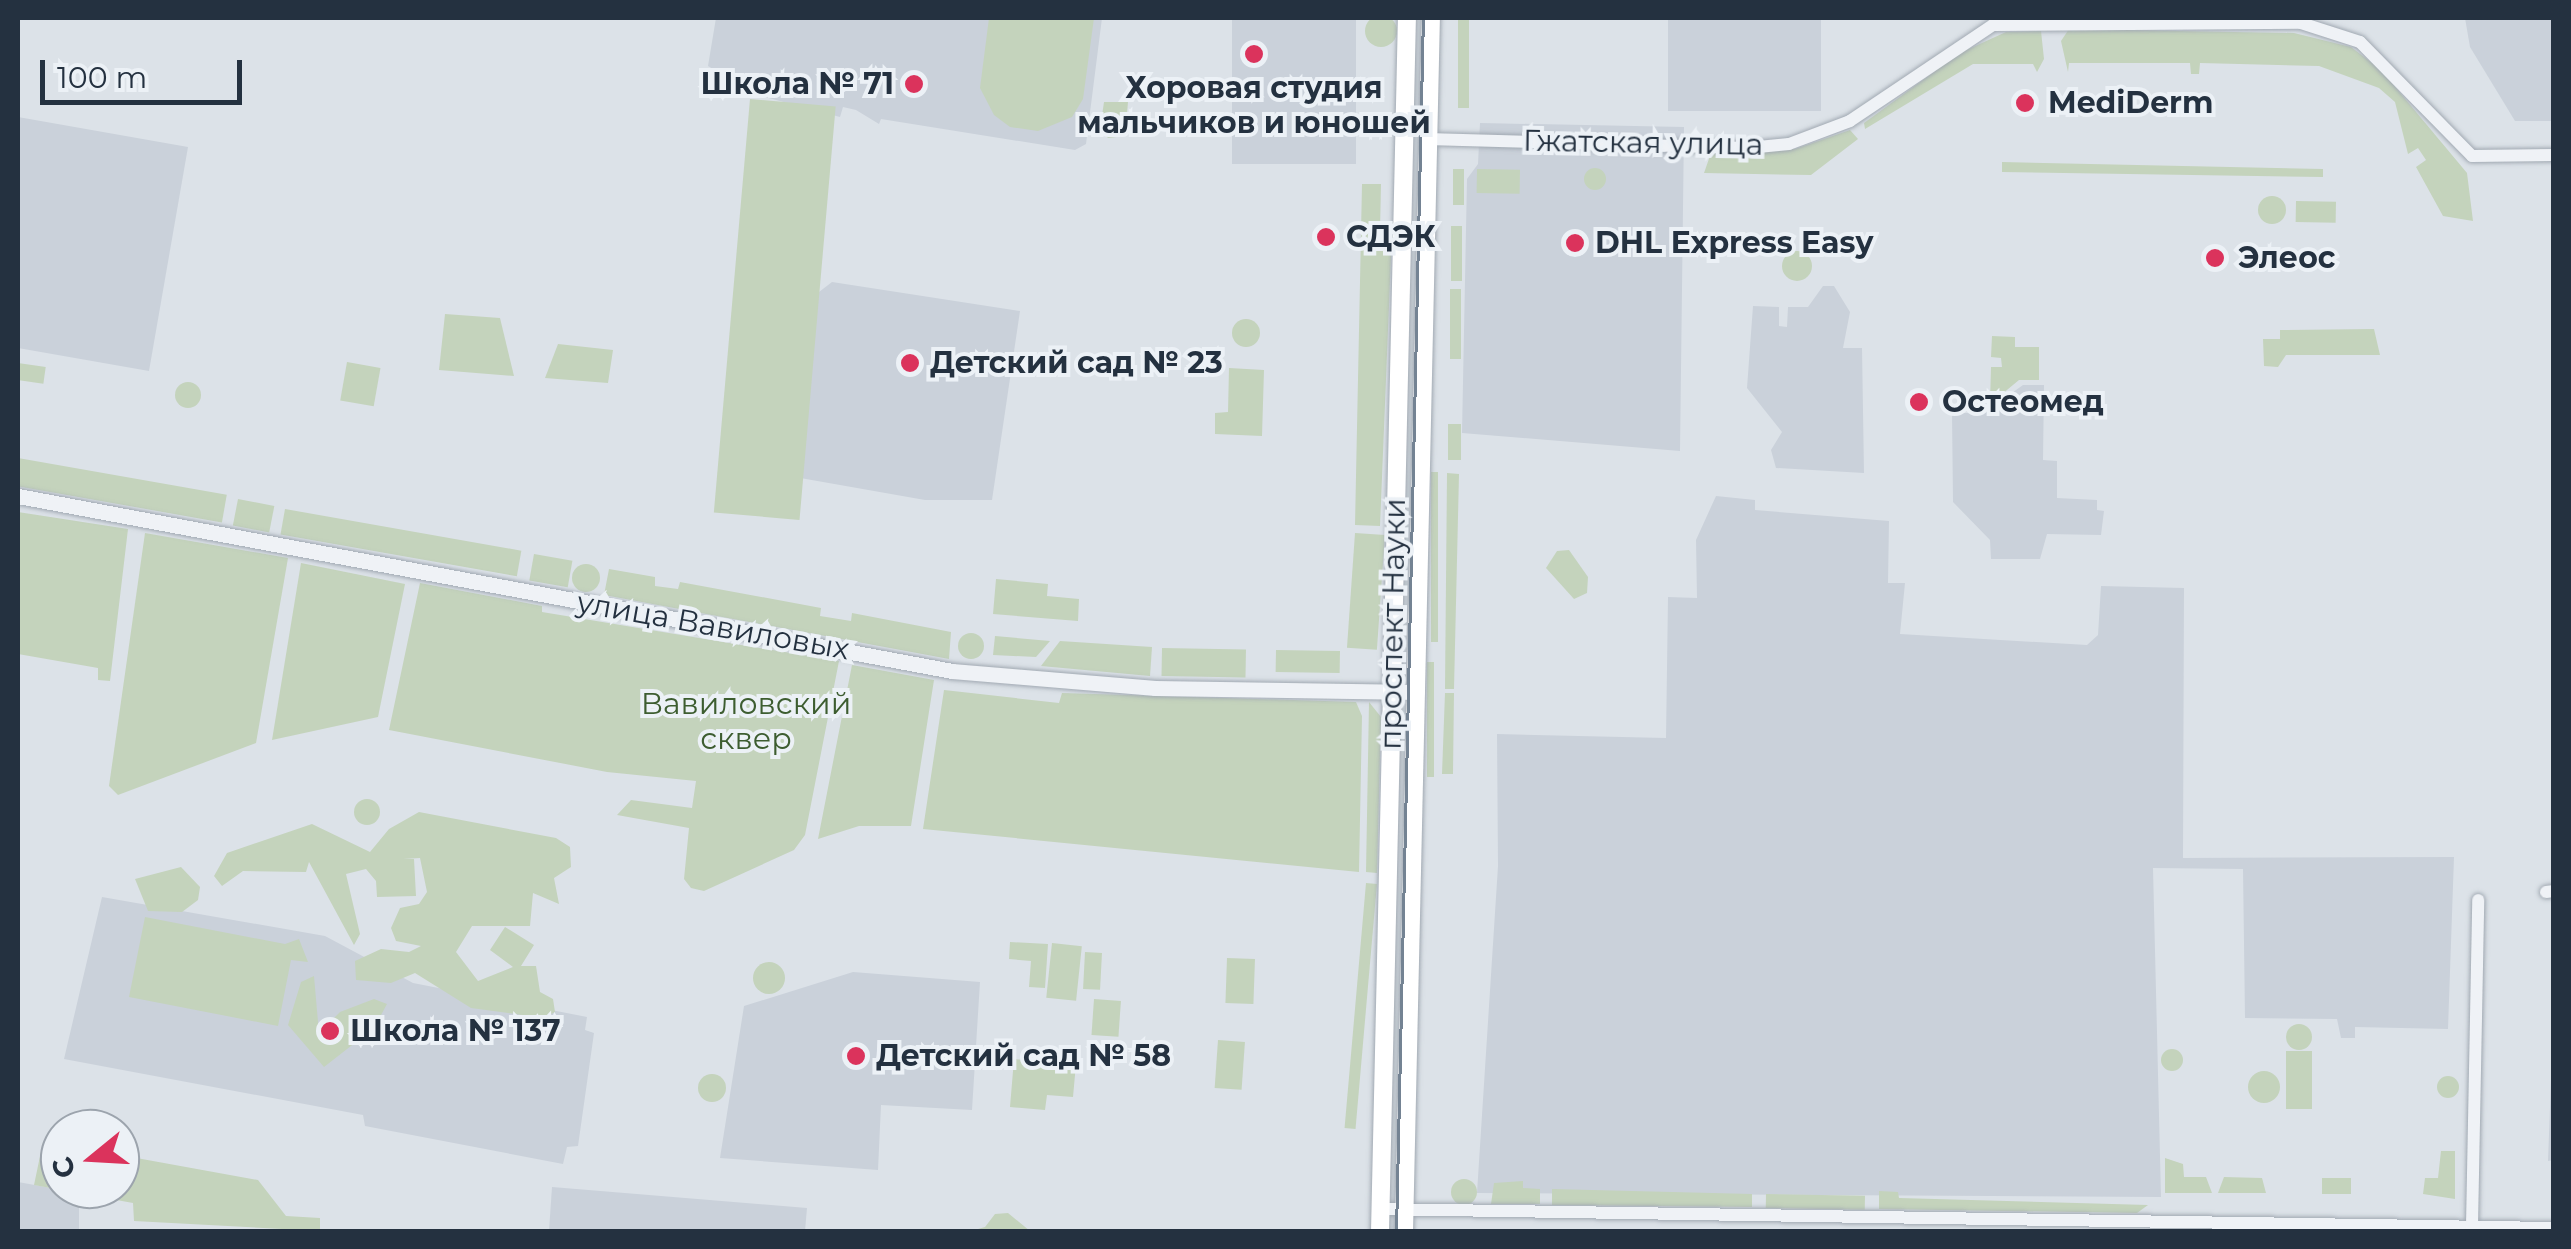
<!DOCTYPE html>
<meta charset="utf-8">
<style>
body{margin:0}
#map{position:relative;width:2571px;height:1249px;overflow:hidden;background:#dce2e8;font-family:Montserrat,sans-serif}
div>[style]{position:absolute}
.built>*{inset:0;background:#cad1da;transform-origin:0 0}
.green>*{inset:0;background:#c4d3bc;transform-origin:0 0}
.round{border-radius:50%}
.roads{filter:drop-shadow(0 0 2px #a1a9b2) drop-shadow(0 0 2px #a1a9b2)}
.minor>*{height:12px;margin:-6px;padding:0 6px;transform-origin:6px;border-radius:6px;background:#eff2f6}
.tertiary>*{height:15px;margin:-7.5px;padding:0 7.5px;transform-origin:7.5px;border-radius:7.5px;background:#eff2f6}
.secondary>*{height:18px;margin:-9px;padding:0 9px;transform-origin:9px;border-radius:9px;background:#fff}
.tram>*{height:2.5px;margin:-1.25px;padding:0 1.25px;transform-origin:1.25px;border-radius:1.25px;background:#748393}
.dots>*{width:28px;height:28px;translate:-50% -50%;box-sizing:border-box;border:5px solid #ecf1f6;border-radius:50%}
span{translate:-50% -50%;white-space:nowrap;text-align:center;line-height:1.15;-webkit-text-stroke:8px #ecf1f6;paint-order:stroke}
.poi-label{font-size:30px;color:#243140;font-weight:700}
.right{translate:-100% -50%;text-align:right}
.left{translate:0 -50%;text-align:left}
.street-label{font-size:30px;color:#243140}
.park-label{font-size:30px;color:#3d5d30}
.frame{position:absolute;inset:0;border:20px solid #243140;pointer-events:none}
.north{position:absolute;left:40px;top:1109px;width:100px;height:100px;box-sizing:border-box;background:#ecf1f6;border:2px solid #9ca4ad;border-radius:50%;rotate:252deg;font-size:28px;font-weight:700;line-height:40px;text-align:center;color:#243140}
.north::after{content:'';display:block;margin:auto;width:35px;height:45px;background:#db335c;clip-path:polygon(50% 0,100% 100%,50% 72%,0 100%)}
.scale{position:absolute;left:40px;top:60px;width:202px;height:45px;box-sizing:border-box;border:5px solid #243140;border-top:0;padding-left:12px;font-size:30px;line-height:35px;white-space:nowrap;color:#243140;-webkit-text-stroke:8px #ecf1f6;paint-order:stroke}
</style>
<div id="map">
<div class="built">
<i style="clip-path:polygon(716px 18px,1102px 18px,1086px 144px,1075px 150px,881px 119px,879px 124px,856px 110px,843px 107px,840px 117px,754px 94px,708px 66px)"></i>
<i style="left:1232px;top:18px;width:124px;height:146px"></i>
<i style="left:1668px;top:18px;width:153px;height:93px"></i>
<i style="clip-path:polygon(2465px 18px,2553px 18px,2553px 121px,2515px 121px,2470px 47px)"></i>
<i style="clip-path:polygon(18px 117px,188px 147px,149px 371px,18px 348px)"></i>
<i style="clip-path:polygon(1480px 123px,1684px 127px,1680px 451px,1462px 433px,1467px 179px,1478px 164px)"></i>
<i style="clip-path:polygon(832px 282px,1020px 311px,992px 500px,925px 500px,789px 476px,819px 292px)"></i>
<i style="clip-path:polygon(1823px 286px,1834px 286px,1850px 312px,1843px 348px,1862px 348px,1864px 473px,1776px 468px,1771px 450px,1782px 432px,1747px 388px,1753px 306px,1779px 307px,1779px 326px,1787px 327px,1788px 307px,1808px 307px)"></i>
<i style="clip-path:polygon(2023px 385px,2044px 385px,2043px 460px,2057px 461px,2057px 498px,2097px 500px,2097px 510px,2104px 511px,2101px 535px,2047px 534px,2040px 559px,1991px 559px,1990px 540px,1953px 502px,1952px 413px,1984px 413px)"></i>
<i style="clip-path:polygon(1716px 496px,1755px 500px,1755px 510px,1889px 521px,1888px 583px,1905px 583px,1900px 634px,2087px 645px,2098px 635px,2101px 586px,2184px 588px,2183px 858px,2454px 857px,2448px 1029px,2355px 1027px,2355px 1038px,2341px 1038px,2337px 1019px,2245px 1018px,2243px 869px,2153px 868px,2161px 1197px,1477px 1193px,1498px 866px,1497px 734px,1666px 738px,1668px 597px,1697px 598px,1696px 540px)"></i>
<i style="clip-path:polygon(102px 897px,325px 936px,413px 983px,587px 1017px,585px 1030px,594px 1033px,578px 1146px,567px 1147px,563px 1164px,365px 1126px,363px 1115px,64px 1059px)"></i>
<i style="clip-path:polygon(853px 972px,980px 982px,972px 1110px,881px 1105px,878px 1170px,720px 1158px,744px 1006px)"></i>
<i style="clip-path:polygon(2553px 1011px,2554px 1160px,2548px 1161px,2551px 1080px)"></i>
<i style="clip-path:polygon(18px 1182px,79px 1193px,79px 1231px,18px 1232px)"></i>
<i style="clip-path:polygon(552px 1187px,807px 1208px,805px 1231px,549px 1231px)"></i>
</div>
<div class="green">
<i class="round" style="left:1365px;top:15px;width:32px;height:32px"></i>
<i style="clip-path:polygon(989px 18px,1094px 18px,1083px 99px,1072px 117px,1038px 131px,1010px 127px,994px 115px,980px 88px)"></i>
<i style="left:1458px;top:18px;width:11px;height:90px"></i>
<i style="clip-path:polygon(2069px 29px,2294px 33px,2351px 47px,2381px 70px,2467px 173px,2473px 221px,2443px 216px,2416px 167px,2426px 160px,2418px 148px,2408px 154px,2395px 102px,2379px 88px,2319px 66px,2200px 63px,2199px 74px,2191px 74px,2190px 63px,2069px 63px,2068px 72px,2061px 41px)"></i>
<i style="clip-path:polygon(2041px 31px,2044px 59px,2037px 72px,2033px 64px,1973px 64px,1865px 129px,1864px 123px,1960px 53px,2006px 32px)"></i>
<i style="left:750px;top:99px;width:86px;height:415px;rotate:5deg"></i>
<i style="clip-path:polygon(1104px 102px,1128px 102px,1125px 136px,1108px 138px,1100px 129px)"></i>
<i style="clip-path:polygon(1850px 130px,1858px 139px,1811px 175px,1704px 173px,1711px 153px,1795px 149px)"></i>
<i style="clip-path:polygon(2002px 162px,2323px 169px,2323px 177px,2002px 172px)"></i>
<i class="round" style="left:1584px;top:168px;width:22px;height:22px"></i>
<i style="left:1453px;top:169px;width:11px;height:36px"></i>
<i style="left:1477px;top:169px;width:43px;height:24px;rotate:1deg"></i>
<i style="clip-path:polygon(1362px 184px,1381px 184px,1380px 231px,1392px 232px,1380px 526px,1355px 525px)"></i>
<i class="round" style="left:2258px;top:196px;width:28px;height:28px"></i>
<i style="left:2296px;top:201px;width:40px;height:21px;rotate:1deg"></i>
<i style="left:1451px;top:226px;width:11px;height:55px"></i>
<i class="round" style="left:1782px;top:251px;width:30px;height:30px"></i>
<i style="left:1450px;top:289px;width:11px;height:70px"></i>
<i style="clip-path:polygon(445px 314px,500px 318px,514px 376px,439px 370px)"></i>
<i class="round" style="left:1232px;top:319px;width:28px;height:28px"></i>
<i style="clip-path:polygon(2374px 329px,2380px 355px,2286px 355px,2278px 367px,2264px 366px,2263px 339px,2280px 339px,2280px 330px)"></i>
<i style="clip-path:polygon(1992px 336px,2015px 337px,2015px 347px,2039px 347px,2039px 380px,2019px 380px,1990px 404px,1991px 367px,2002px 367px,2001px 358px,1991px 357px)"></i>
<i style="clip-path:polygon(558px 344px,613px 350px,608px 383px,545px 378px)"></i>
<i style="left:347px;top:362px;width:34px;height:39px;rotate:10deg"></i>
<i style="left:18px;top:363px;width:28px;height:17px;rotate:8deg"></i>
<i style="clip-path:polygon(1229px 368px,1264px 370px,1262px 436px,1215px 434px,1215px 413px,1228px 412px)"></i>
<i class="round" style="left:175px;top:382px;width:26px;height:26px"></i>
<i style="left:1448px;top:424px;width:13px;height:36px"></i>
<i style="left:18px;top:458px;width:212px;height:28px;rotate:10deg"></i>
<i style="left:1431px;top:472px;width:7px;height:170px"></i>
<i style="clip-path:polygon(1447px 473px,1459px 474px,1454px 689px,1445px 689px)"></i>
<i style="left:238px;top:499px;width:37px;height:27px;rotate:11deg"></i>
<i style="left:285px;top:509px;width:240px;height:26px;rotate:10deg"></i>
<i style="clip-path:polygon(18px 512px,128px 529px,110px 681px,98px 680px,98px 668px,18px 654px)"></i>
<i style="clip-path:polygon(145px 533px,288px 558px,256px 743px,118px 795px,109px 786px)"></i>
<i style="left:1355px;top:533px;width:30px;height:115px;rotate:4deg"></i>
<i style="clip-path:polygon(1569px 550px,1588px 577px,1587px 593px,1574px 599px,1546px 568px,1557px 551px)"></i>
<i style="left:534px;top:554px;width:39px;height:27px;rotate:10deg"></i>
<i style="clip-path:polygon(301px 563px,405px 584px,378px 717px,272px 740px)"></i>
<i class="round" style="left:572px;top:564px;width:28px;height:28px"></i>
<i style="clip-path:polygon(609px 569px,655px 577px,655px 586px,678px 589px,680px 582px,821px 608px,820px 616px,851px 621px,852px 613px,951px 632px,949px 659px,604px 595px)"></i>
<i style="clip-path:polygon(996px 579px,1048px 584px,1047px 596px,1079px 599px,1078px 621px,993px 614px)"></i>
<i style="clip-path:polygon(420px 583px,542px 606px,542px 612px,839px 661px,805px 835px,794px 850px,704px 891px,691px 888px,684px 879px,689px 828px,617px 815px,631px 800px,692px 808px,696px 781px,607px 772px,389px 730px)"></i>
<i class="round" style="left:958px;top:633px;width:26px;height:26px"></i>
<i style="clip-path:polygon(995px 636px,1050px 641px,1036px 657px,993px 655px)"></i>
<i style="clip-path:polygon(1060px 641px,1152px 647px,1150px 676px,1041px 666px)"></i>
<i style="left:1162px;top:648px;width:84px;height:28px;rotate:1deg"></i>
<i style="left:1276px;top:650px;width:64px;height:22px;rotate:1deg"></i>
<i style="left:1427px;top:662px;width:7px;height:115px"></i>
<i style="clip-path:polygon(852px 665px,934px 680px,911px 826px,859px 826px,818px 839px)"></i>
<i style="clip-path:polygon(944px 690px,1059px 703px,1062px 693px,1356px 702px,1362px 716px,1359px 872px,923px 829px)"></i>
<i style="clip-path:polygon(1445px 693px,1454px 693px,1453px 774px,1442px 774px)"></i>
<i style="clip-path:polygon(1369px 702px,1381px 717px,1377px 873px,1366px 872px)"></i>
<i class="round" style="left:354px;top:799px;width:26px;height:26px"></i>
<i style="clip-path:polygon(419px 812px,556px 838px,570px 847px,571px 867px,554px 878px,559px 904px,533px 893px,530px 926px,472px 926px,456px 952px,478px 981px,513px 967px,490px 950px,505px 927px,534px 945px,521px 966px,536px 966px,540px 992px,553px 999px,555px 1012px,544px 1018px,471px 1008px,415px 973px,391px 983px,356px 980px,355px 961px,381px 949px,409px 952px,421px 946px,396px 941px,391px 928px,400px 908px,419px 904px,427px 892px,420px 858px,403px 859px,414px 859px,416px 896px,377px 897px,376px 881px,366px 869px,346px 874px,360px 934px,354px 945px,309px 862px,306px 872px,243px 871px,222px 886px,214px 876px,227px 853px,312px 824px,370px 852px,389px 829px)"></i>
<i style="clip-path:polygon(181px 867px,200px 887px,198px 900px,182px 912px,148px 911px,135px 879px)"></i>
<i style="left:1366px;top:883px;width:11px;height:246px;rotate:5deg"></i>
<i style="clip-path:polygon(145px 917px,285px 944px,299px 939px,308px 962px,291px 960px,278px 1026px,129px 997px)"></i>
<i style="clip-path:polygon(1010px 942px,1048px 944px,1045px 988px,1029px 987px,1031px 961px,1009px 959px)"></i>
<i style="left:1052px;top:943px;width:30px;height:55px;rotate:6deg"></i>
<i style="left:1085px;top:952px;width:17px;height:37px;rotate:3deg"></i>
<i style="left:1227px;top:958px;width:28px;height:45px;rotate:2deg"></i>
<i class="round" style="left:753px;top:962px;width:32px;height:32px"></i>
<i style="clip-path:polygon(314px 976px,319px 1033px,340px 1012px,374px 999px,387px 1004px,374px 1028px,324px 1067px,288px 1025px,301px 982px)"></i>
<i style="left:1094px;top:999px;width:27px;height:36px;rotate:4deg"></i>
<i class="round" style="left:2286px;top:1024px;width:26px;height:26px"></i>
<i style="left:1218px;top:1040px;width:27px;height:48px;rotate:4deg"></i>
<i class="round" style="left:2161px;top:1049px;width:22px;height:22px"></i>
<i style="left:2286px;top:1051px;width:26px;height:58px"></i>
<i style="clip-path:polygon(1014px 1059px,1076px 1064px,1073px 1097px,1047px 1095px,1045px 1110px,1010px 1107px)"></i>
<i class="round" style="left:2248px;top:1071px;width:32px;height:32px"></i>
<i class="round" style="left:698px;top:1074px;width:28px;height:28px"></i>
<i class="round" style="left:2437px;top:1076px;width:22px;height:22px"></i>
<i style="clip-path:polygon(43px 1142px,60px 1145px,60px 1189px,120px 1189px,120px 1155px,258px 1180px,286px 1216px,320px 1218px,320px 1231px,134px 1221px,133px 1203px,34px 1185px)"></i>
<i style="clip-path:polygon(2441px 1151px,2455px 1151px,2455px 1199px,2423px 1194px,2425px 1178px,2438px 1178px)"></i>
<i style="clip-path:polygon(2165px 1158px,2183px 1164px,2184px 1177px,2206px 1177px,2212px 1193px,2165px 1193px)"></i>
<i style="clip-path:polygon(2224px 1177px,2262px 1178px,2266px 1193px,2218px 1193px)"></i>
<i style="left:2322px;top:1178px;width:29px;height:16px"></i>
<i class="round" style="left:1451px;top:1179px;width:26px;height:26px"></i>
<i style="clip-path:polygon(1523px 1181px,1523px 1188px,1540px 1189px,1540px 1204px,1491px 1204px,1494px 1183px)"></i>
<i style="clip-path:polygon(1552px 1189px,1752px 1194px,1752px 1207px,1552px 1205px)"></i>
<i style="clip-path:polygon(1879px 1191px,1898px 1192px,1899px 1198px,2148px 1205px,2137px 1213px,1879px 1209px)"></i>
<i style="left:1766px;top:1194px;width:99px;height:14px;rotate:1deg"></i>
<i style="clip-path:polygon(1008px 1213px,1030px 1231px,971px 1231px,985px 1227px,995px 1214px)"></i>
</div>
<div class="roads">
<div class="minor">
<i style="left:1427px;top:139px;width:321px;rotate:1.6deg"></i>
<i style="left:1748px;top:148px;width:41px;rotate:-5.6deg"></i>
<i style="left:1789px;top:144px;width:65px;rotate:-20.7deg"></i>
<i style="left:1850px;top:121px;width:172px;rotate:-33.9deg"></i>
<i style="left:1993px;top:25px;width:308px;rotate:-0.4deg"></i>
<i style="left:2301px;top:23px;width:62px;rotate:17.9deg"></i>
<i style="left:2360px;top:42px;width:160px;rotate:45.5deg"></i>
<i style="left:2472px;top:156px;width:82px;rotate:-0.7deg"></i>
<i style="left:2546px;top:892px;width:8px;rotate:-7deg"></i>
<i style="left:1380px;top:1209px;width:1174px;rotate:0.93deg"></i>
<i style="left:2472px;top:1226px;width:326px;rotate:-88.9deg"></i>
</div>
<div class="tertiary">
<i style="left:18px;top:496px;width:950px;rotate:10.61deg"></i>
<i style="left:952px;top:671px;width:204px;rotate:4.8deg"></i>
<i style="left:1155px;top:688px;width:262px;rotate:0.9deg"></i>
</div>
<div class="secondary">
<i style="left:1380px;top:1232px;width:1214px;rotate:-88.73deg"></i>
<i style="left:1404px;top:1232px;width:1214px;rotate:-88.73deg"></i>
</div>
</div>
<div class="tram">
<i style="left:1396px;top:1232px;width:1214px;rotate:-88.73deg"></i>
</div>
<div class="dots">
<i style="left:1254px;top:54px;background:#db335c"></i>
<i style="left:914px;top:84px;background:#db335c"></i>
<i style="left:2025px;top:103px;background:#db335c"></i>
<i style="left:1326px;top:237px;background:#db335c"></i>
<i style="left:1575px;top:243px;background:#db335c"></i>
<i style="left:2215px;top:258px;background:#db335c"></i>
<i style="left:910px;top:363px;background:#db335c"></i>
<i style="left:1919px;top:402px;background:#db335c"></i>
<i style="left:330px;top:1031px;background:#db335c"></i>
<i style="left:856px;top:1056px;background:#db335c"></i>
</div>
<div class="poi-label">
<span class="right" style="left:894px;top:84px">Школа № 71</span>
<span style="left:1254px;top:105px">Хоровая студия<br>мальчиков и юношей</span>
<span class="left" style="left:2048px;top:103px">MediDerm</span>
<span class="left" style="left:1346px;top:237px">СДЭК</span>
<span class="left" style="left:1595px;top:243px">DHL Express Easy</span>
<span class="left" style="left:2238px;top:258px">Элеос</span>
<span class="left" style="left:930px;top:363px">Детский сад № 23</span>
<span class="left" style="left:1942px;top:402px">Остеомед</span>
<span class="left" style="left:350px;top:1031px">Школа № 137</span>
<span class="left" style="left:876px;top:1056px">Детский сад № 58</span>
</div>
<div class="street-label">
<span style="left:1643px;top:143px;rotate:1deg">Гжатская улица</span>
<span style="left:1393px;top:624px;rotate:-89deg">проспект Науки</span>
<span style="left:713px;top:626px;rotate:10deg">улица Вавиловых</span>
</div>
<div class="park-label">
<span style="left:746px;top:721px">Вавиловский<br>сквер</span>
</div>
<div class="frame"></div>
<div class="north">С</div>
<div class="scale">100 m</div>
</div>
